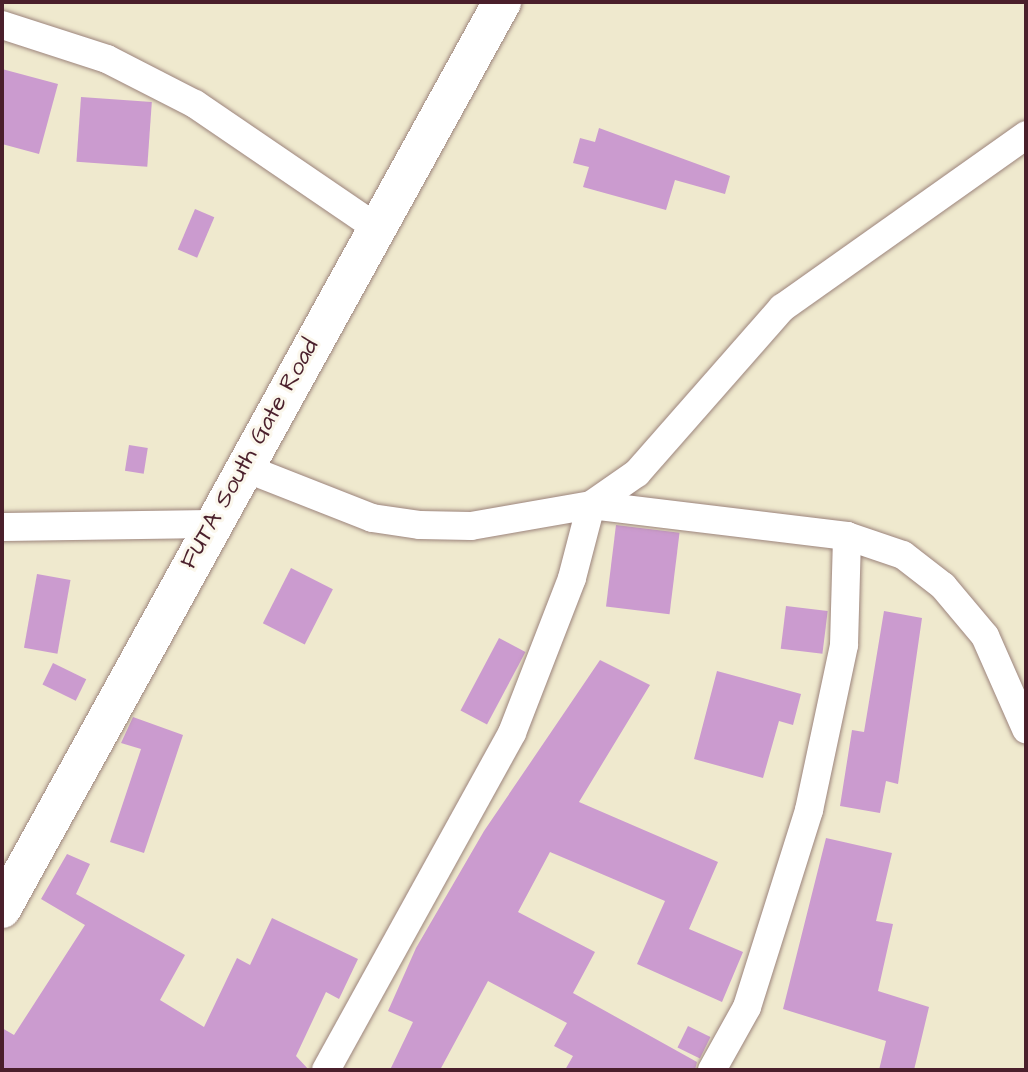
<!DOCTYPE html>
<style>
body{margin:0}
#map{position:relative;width:1028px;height:1072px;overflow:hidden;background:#efe9ce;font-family:"Architects Daughter",sans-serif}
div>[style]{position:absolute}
.building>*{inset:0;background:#cb9bcf;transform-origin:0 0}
.roads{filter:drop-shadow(0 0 2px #9c847c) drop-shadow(0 0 2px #9c847c)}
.minor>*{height:28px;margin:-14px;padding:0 14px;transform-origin:14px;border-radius:14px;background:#fff}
.secondary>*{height:38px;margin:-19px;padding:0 19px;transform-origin:19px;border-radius:19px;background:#fff}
span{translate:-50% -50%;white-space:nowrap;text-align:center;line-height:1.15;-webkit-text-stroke:6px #fbf7ec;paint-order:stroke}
.street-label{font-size:24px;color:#4a1f2b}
.frame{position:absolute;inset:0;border:4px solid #4a1f2b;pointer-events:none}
</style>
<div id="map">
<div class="building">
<i style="clip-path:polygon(2px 69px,58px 84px,39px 154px,2px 144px)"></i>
<i style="left:81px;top:97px;width:71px;height:65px;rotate:4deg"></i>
<i style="clip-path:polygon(599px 128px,730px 176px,725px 194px,675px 180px,666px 210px,583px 187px,589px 167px,573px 163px,580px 138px,595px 142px)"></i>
<i style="left:195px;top:209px;width:21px;height:44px;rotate:23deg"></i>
<i style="left:129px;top:445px;width:19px;height:26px;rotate:9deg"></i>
<i style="left:616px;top:525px;width:64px;height:82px;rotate:7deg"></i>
<i style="left:291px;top:568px;width:47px;height:62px;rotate:27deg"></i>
<i style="left:37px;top:574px;width:34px;height:75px;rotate:10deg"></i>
<i style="left:786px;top:606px;width:42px;height:43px;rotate:7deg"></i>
<i style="clip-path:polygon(884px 611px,922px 618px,898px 784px,886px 781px,880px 813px,840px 806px,852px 730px,864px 732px)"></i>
<i style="left:499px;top:638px;width:30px;height:82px;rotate:28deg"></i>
<i style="clip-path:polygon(600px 660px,650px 685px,579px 802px,718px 862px,689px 929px,743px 952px,722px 1002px,637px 964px,665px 901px,550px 852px,518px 912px,595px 952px,573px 993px,697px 1062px,695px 1070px,565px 1070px,573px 1056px,554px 1046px,567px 1023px,488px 981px,440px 1070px,390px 1070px,413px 1022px,388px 1011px,416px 948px,484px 831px)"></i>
<i style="left:53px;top:663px;width:37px;height:24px;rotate:26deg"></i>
<i style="clip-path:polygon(717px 671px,801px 694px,793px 725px,779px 721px,763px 778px,694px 759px)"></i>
<i style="clip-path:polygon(133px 717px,183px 735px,144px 853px,110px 842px,141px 749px,121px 743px)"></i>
<i style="clip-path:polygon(826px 838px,892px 853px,876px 921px,893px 924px,878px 991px,929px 1007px,914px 1070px,879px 1070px,886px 1041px,783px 1009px)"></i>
<i style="clip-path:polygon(67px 854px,90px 864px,76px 894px,185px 955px,160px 1000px,204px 1027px,237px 958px,250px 965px,272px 918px,358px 959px,339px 999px,326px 992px,296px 1056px,309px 1070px,2px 1070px,2px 1028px,14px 1035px,85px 925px,41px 899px)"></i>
<i style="left:688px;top:1026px;width:25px;height:24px;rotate:26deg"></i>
</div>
<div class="roads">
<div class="minor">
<i style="left:2px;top:25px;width:110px;rotate:17.9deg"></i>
<i style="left:107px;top:59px;width:99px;rotate:27.1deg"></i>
<i style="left:195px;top:104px;width:217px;rotate:34.3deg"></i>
<i style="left:245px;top:468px;width:136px;rotate:21.5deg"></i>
<i style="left:372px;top:518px;width:49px;rotate:8.3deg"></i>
<i style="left:420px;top:525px;width:51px;rotate:1.1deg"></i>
<i style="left:471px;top:526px;width:122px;rotate:-9.9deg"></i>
<i style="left:591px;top:505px;width:56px;rotate:-34.8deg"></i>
<i style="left:637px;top:473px;width:220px;rotate:-48.7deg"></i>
<i style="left:782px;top:308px;width:299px;rotate:-35.3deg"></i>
<i style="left:591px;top:505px;width:258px;rotate:6.9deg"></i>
<i style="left:847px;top:536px;width:59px;rotate:18.7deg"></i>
<i style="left:903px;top:555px;width:51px;rotate:37.8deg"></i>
<i style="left:943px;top:586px;width:65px;rotate:50deg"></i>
<i style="left:985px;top:636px;width:102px;rotate:66.2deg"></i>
<i style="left:2px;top:527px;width:211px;rotate:-0.8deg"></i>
<i style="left:326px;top:1070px;width:385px;rotate:-61.1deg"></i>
<i style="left:512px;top:733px;width:166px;rotate:-68.8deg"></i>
<i style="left:572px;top:578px;width:75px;rotate:-75.4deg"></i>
<i style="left:712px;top:1070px;width:72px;rotate:-60.9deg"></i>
<i style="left:747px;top:1007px;width:207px;rotate:-72.5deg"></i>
<i style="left:809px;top:810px;width:169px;rotate:-78deg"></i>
<i style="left:844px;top:645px;width:109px;rotate:-88.4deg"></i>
</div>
<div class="secondary">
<i style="left:2px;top:909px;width:1036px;rotate:-61.13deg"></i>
</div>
</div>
<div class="street-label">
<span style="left:250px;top:454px;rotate:-61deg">FUTA South Gate Road</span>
</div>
<div class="frame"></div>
</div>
